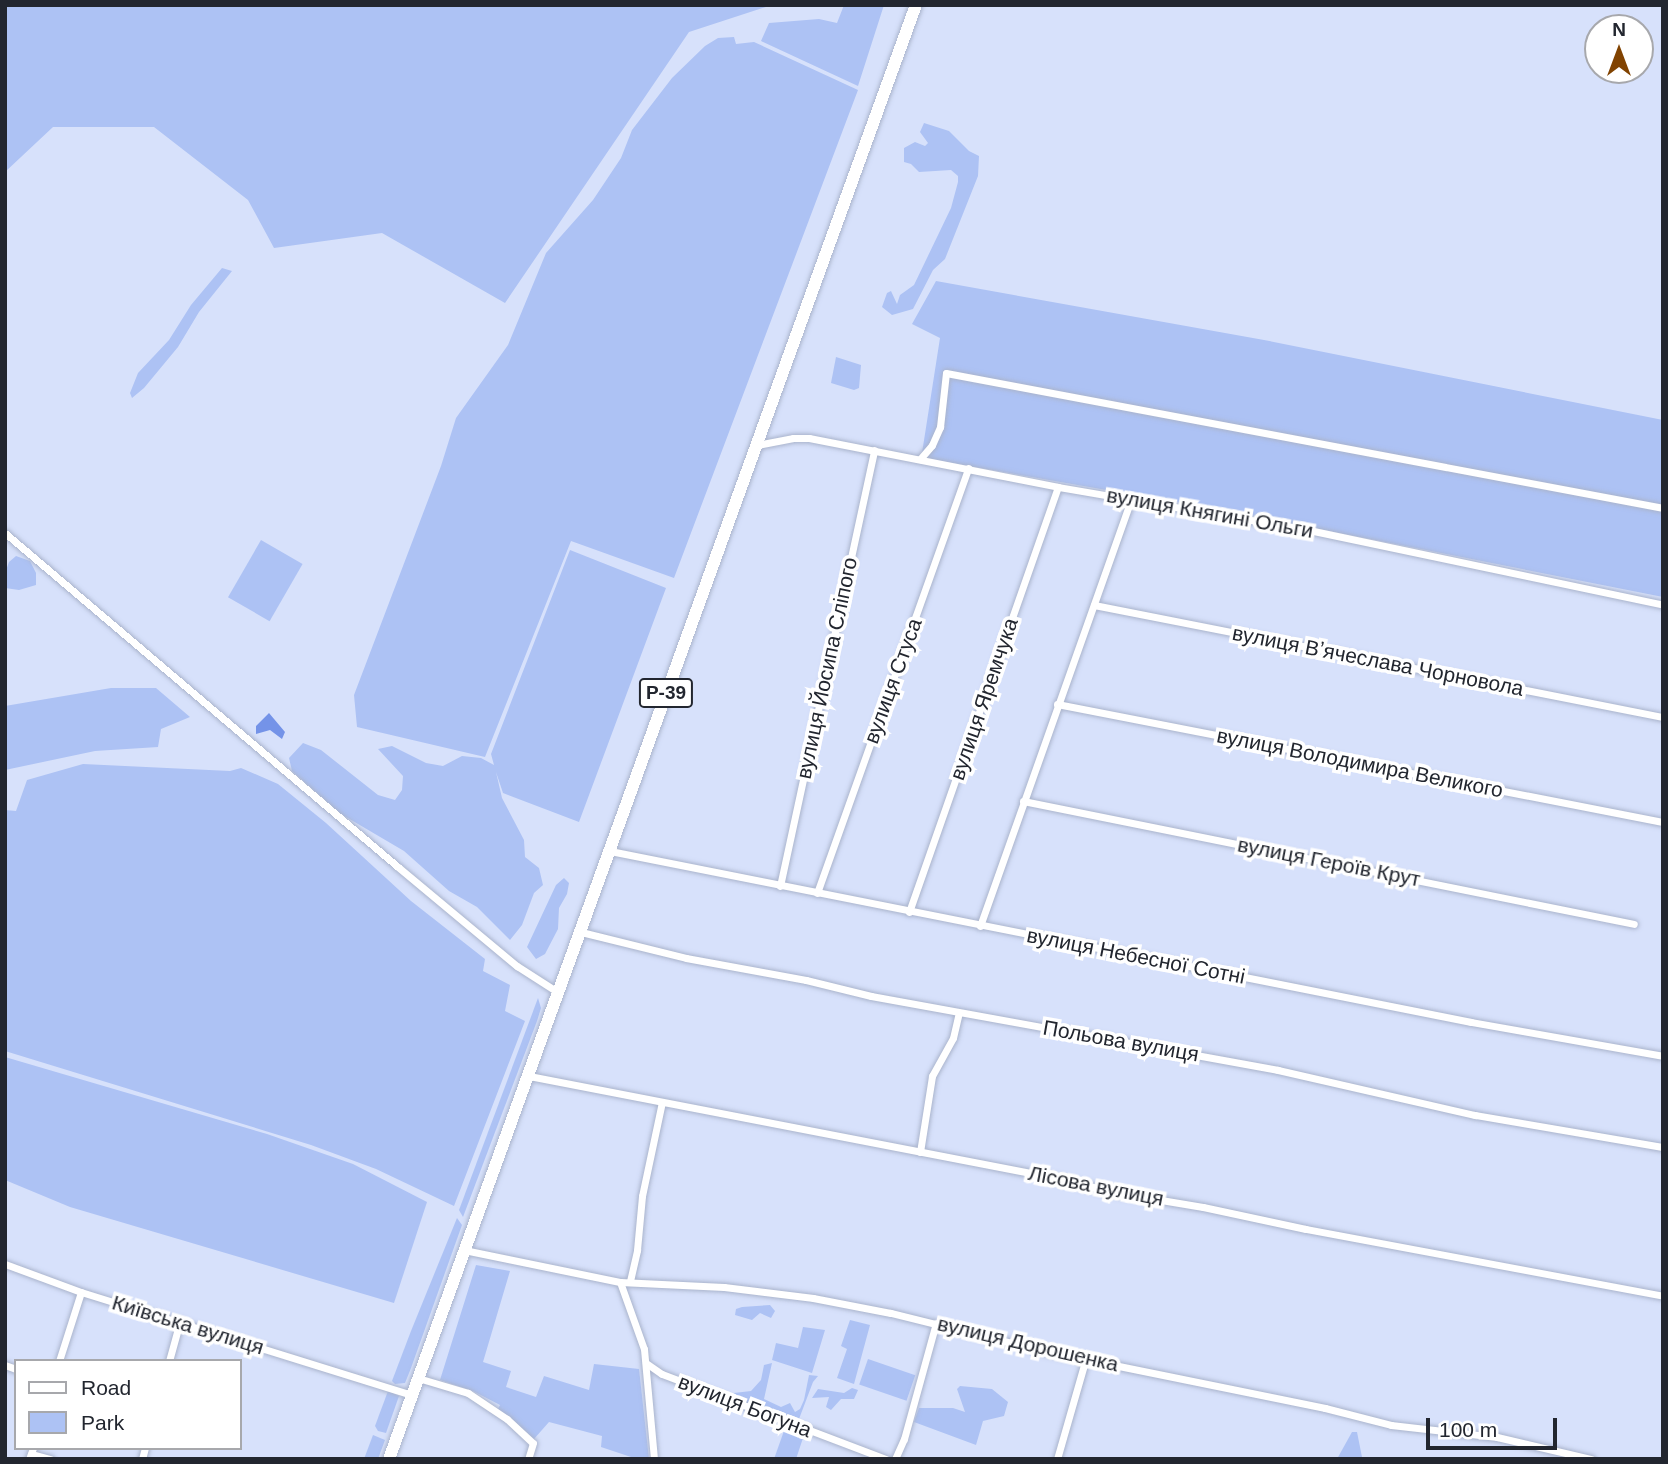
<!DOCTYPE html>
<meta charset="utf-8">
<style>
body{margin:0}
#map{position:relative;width:1668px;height:1464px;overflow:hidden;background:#d7e1fb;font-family:Arial,sans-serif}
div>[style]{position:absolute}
.green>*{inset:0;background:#adc2f4;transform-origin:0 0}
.water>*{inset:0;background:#7493e8}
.roads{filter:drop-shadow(0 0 2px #aab4cc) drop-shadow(0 0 2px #aab4cc)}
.street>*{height:7px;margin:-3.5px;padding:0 3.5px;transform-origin:3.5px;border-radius:3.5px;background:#fff}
.primary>*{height:12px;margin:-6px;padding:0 6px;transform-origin:6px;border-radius:6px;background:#fff}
span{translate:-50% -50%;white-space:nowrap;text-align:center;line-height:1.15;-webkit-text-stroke:7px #fff;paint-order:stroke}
.shield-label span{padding:2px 5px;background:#fff;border:2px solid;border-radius:5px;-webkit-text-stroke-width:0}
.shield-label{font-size:19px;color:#22262f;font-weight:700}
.street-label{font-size:21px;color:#22262f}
.frame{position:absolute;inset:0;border:7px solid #22262f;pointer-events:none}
.legend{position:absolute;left:14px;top:1359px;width:228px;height:91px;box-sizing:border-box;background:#fff;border:2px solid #a7a8ac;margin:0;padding:9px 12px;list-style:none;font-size:21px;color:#22262f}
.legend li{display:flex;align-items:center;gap:14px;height:35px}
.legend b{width:35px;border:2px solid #a7a8ac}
.north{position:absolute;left:1584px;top:14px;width:70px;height:70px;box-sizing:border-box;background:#fff;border:2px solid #a7a8ac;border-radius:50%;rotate:0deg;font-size:19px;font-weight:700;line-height:28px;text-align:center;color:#22262f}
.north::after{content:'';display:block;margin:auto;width:24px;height:32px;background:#814301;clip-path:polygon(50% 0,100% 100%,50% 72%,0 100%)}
.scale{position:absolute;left:1426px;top:1418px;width:131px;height:32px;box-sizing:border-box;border:4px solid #22262f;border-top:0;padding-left:9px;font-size:21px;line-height:24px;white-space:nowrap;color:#22262f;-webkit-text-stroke:5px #fff;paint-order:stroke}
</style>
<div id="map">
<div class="green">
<i style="clip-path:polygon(5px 5px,772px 5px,689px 32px,505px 303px,382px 233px,274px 248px,248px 200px,154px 127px,53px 127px,5px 172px)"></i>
<i style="clip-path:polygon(844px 5px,884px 5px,858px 86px,761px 41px,769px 23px,819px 19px,837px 23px)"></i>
<i style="clip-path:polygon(734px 37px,736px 44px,754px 42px,858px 90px,674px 578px,571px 541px,485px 757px,357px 727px,354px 695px,441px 466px,456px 418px,508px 345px,546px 253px,593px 200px,621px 158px,632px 130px,672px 78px,705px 46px,718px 38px)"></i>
<i style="clip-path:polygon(924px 123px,949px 131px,969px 151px,979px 156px,978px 176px,945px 259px,933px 270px,913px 309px,892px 315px,882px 307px,887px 293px,891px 291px,897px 304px,900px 295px,914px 285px,951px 208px,958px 182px,958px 176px,951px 170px,919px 172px,911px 164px,904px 162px,904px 148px,915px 142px,925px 146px,928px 143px,920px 132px)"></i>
<i style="clip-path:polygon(222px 268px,232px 271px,199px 312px,178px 347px,144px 388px,132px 398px,130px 393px,138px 373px,169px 340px,191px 305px)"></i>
<i style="clip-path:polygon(936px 281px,1264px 340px,1663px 420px,1663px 597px,1244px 514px,929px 459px,922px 453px,940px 338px,912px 324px)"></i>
<i style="clip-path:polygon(836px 357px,861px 365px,859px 388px,854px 390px,831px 383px)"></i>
<i style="left:261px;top:540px;width:48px;height:66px;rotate:30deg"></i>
<i style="clip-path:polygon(570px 550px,666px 588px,579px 822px,503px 793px,496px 772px,502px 798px,524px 840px,525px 857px,539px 868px,543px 885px,534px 893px,522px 925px,510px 940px,477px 907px,449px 891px,404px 851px,341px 814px,292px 771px,289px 758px,303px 743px,321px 750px,378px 795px,395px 800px,402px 790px,403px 776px,378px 749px,392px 746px,426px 763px,443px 766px,462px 756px,481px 758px,494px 765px,491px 754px)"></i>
<i style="clip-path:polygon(16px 556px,30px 561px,36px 573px,36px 585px,19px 590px,5px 588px,5px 573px,9px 562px)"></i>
<i style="clip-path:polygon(111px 688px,156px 688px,190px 717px,161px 729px,158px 747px,95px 751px,5px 770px,5px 706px)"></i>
<i style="clip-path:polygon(83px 764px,230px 771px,241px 768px,278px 784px,326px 823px,411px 901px,485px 959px,483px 971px,510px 985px,505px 1011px,525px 1021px,454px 1206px,376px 1169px,311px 1145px,5px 1051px,5px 810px,16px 811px,27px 780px)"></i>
<i style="clip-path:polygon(564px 878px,569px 883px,567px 894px,559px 908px,558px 929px,545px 954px,536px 959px,527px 947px,556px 885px)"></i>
<i style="clip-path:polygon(538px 998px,541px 1008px,537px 1021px,463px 1217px,459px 1210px)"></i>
<i style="clip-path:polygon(5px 1057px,267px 1134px,353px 1164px,427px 1202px,394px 1303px,70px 1207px,5px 1180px)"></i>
<i style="clip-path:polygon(457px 1218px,462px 1225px,411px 1368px,405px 1383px,395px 1384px,392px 1381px,411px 1331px)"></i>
<i style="clip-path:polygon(476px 1265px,510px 1271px,483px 1362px,511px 1371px,506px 1387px,536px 1397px,544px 1376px,589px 1390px,594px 1364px,639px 1369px,649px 1459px,637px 1459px,601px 1447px,602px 1436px,549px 1422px,534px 1439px,498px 1409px,500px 1405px,473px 1391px,440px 1380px)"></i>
<i style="clip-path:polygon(770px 1305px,775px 1311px,771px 1318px,760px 1313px,752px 1320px,735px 1315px,736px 1309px,742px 1307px)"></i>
<i style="clip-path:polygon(850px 1320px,870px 1325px,854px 1384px,837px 1378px,847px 1349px,841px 1346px)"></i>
<i style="clip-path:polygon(803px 1327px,825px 1330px,812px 1373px,772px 1360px,776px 1343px,798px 1348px)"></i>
<i style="left:868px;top:1359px;width:50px;height:27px;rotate:19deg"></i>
<i style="clip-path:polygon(772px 1363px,764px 1399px,781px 1407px,790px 1403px,795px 1412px,800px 1409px,804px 1400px,809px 1375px,818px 1376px,813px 1382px,799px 1419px,760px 1409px,733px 1397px,734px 1393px,751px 1391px,761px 1380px,764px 1365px)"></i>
<i style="clip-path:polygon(960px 1386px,992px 1389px,1008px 1402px,1004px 1416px,983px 1421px,976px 1445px,914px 1422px,919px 1408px,953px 1408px,965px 1412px,957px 1389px)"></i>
<i style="clip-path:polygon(852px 1388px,858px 1390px,854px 1399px,841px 1399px,831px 1410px,826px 1407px,829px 1397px,812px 1398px,818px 1389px,844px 1393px)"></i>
<i style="clip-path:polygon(388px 1391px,399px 1396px,386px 1433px,378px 1431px,375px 1426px)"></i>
<i style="clip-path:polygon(785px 1428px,804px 1435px,796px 1459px,774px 1459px)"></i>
<i style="clip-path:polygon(1352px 1432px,1357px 1432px,1362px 1457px,1370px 1459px,1337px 1459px)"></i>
<i style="clip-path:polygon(373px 1435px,385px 1440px,378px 1459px,364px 1459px)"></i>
</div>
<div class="water">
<i style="clip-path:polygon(269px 713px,285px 732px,282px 739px,270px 730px,256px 734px,256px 726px)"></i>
</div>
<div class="roads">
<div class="street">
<i style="left:757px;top:445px;width:37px;rotate:-11deg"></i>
<i style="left:793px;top:438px;width:16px"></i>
<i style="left:809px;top:438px;width:254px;rotate:11.1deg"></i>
<i style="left:1058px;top:487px;width:244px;rotate:9.7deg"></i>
<i style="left:1299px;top:528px;width:372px;rotate:11.9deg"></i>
<i style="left:920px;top:459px;width:18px;rotate:-49deg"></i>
<i style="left:932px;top:445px;width:20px;rotate:-66deg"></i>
<i style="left:940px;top:427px;width:54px;rotate:-83.7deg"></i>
<i style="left:946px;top:373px;width:730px;rotate:10.66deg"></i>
<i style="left:5px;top:533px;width:516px;rotate:40.36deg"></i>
<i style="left:398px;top:867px;width:155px;rotate:39.8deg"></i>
<i style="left:517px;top:966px;width:50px;rotate:32.7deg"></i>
<i style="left:1094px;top:605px;width:580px;rotate:11.14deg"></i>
<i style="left:1057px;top:704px;width:617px;rotate:11.02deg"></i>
<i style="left:1023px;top:801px;width:623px;rotate:11.38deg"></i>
<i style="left:610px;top:851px;width:878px;rotate:11.23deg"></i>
<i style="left:1471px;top:1022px;width:195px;rotate:10deg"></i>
<i style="left:780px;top:886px;width:446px;rotate:-77.8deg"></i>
<i style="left:817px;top:893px;width:451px;rotate:-70.4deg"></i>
<i style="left:909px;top:912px;width:450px;rotate:-70.7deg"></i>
<i style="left:980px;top:926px;width:452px;rotate:-70.5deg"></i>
<i style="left:581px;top:932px;width:108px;rotate:13.9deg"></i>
<i style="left:686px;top:958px;width:122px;rotate:10.4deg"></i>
<i style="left:806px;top:980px;width:67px;rotate:13.8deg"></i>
<i style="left:871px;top:996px;width:414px;rotate:10.3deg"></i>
<i style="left:1278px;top:1070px;width:202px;rotate:12.9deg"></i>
<i style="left:1475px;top:1115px;width:191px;rotate:9.7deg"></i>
<i style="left:529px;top:1076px;width:521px;rotate:10.94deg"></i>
<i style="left:1041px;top:1175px;width:80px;rotate:13deg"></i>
<i style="left:1119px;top:1193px;width:85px;rotate:9.5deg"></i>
<i style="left:1203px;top:1207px;width:105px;rotate:12.1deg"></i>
<i style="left:1306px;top:1229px;width:363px;rotate:10.6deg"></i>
<i style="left:920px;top:1152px;width:77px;rotate:-81deg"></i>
<i style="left:932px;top:1076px;width:43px;rotate:-61.1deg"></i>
<i style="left:953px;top:1038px;width:26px;rotate:-77deg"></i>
<i style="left:464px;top:1250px;width:159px;rotate:11.6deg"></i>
<i style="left:620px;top:1282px;width:104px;rotate:2.8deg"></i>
<i style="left:724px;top:1287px;width:90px;rotate:7deg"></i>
<i style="left:813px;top:1298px;width:79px;rotate:10.9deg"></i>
<i style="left:891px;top:1313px;width:154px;rotate:13.9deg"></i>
<i style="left:1040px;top:1350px;width:291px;rotate:11.5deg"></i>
<i style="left:1325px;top:1408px;width:68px;rotate:14.4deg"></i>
<i style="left:1391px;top:1425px;width:107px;rotate:6.5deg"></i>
<i style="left:1497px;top:1437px;width:97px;rotate:13.2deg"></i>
<i style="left:5px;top:1264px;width:81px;rotate:20.2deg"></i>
<i style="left:81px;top:1292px;width:347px;rotate:17.3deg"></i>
<i style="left:630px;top:1281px;width:32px;rotate:-77deg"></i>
<i style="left:637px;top:1250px;width:54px;rotate:-84.7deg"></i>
<i style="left:642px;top:1196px;width:96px;rotate:-78deg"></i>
<i style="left:620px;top:1282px;width:71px;rotate:70.3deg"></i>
<i style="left:644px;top:1349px;width:110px;rotate:84.8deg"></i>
<i style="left:59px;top:1361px;width:72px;rotate:-72.3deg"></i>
<i style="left:169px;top:1361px;width:41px;rotate:-74.6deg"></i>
<i style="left:646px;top:1363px;width:19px;rotate:35deg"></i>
<i style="left:662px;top:1374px;width:240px;rotate:20.8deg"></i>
<i style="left:5px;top:1365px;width:12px;rotate:20deg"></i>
<i style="left:418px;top:1378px;width:52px;rotate:16.7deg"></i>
<i style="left:468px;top:1393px;width:47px;rotate:33.7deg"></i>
<i style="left:507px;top:1419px;width:35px;rotate:43deg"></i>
<i style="left:533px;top:1443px;width:17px;rotate:107deg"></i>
<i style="left:31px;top:1454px;width:20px;rotate:15deg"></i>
<i style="left:29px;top:1459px;width:12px;rotate:-70deg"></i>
<i style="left:142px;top:1459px;width:11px;rotate:-75deg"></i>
<i style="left:895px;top:1459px;width:22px;rotate:-66deg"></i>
<i style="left:904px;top:1439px;width:120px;rotate:-74.6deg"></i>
<i style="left:1057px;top:1459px;width:105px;rotate:-74deg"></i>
</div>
<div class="primary">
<i style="left:389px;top:1459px;width:1547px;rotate:-70.08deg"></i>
</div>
</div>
<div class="shield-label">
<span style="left:666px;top:693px">Р-39</span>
</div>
<div class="street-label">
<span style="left:1210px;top:513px;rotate:10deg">вулиця Княгині Ольги</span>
<span style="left:1378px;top:661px;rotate:11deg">вулиця Вʼячеслава Чорновола</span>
<span style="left:827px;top:668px;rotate:-78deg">вулиця Йосипа Сліпого</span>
<span style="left:893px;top:681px;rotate:-70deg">вулиця Стуса</span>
<span style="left:984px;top:699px;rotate:-71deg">вулиця Яремчука</span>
<span style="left:1360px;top:763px;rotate:11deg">вулиця Володимира Великого</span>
<span style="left:1329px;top:862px;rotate:11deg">вулиця Героїв Крут</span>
<span style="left:1136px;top:956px;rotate:11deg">вулиця Небесної Сотні</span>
<span style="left:1121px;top:1041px;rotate:10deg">Польова вулиця</span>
<span style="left:1096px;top:1186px;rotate:11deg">Лісова вулиця</span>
<span style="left:188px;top:1325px;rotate:17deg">Київська вулиця</span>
<span style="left:1028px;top:1344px;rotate:13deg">вулиця Дорошенка</span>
<span style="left:745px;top:1406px;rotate:21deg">вулиця Богуна</span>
</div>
<div class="frame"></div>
<ul class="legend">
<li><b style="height:9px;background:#fff"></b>Road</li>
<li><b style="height:19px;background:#adc2f4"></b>Park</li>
</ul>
<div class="north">N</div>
<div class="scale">100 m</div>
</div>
